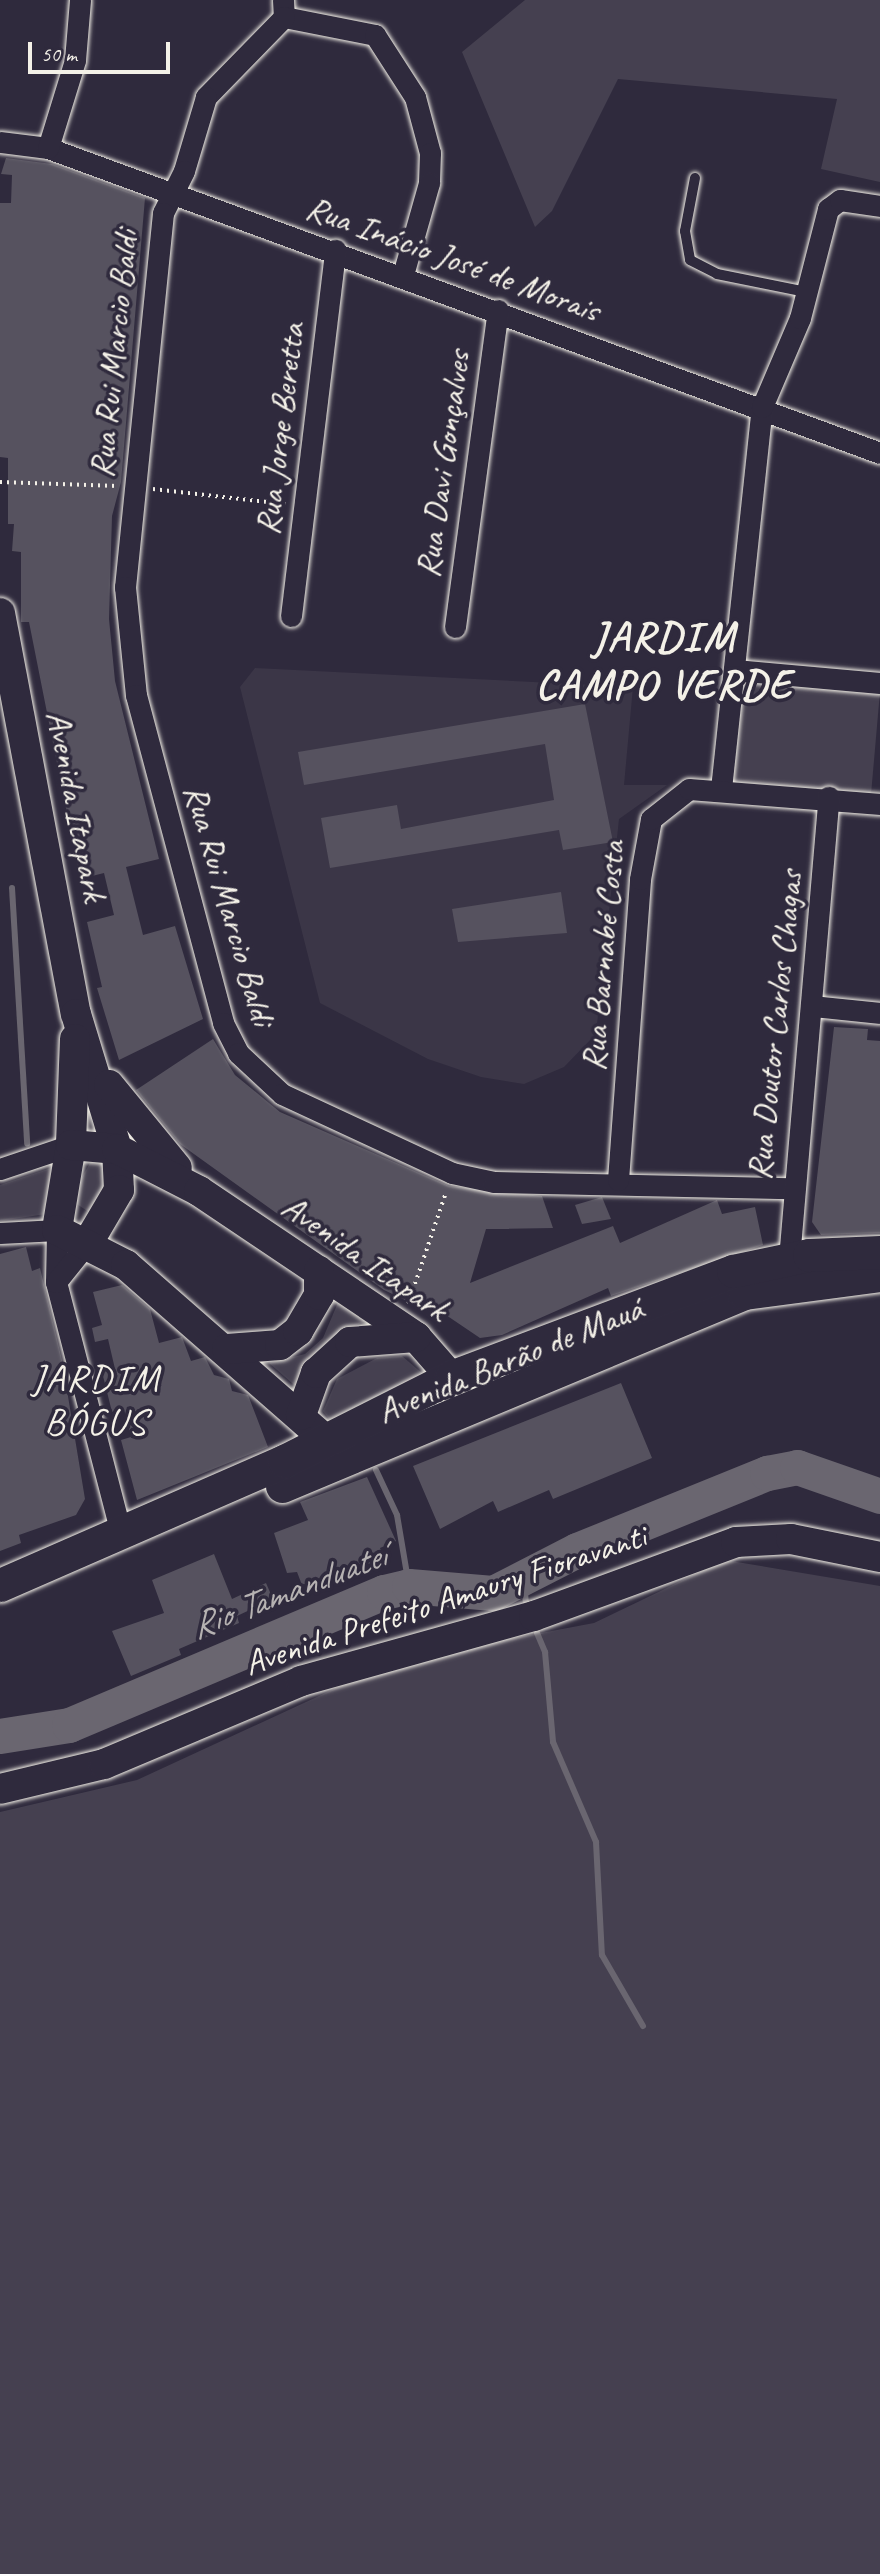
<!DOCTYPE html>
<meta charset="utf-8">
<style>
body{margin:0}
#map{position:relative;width:880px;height:2574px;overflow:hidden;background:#2f2a3d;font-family:Caveat,sans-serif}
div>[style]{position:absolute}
.built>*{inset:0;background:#3b3647}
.green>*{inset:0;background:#454050;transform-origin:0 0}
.stream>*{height:6px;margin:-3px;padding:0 3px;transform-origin:3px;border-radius:3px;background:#6a6670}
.river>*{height:35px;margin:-17.5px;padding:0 17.5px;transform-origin:17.5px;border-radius:17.5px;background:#6a6670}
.building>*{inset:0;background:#56525f}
.path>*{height:3.5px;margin-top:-1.75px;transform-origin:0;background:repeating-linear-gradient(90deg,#f4f1e8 0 2px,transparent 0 7px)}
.roads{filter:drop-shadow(0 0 2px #f4f1e8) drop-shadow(0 0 2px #f4f1e8)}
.lane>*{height:10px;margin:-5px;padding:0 5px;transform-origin:5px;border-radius:5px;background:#2f2a3d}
.street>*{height:21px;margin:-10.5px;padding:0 10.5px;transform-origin:10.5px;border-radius:10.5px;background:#2f2a3d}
.secondary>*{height:30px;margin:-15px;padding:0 15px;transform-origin:15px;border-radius:15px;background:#2f2a3d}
.primary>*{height:33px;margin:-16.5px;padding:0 16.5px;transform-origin:16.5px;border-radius:16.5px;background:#2f2a3d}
span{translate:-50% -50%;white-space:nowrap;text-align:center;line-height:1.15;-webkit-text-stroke:7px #2f2a3d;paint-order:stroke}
.street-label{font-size:35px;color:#f4f1e8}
.water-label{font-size:37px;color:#b6b2b2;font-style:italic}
.quarter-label{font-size:38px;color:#f4f1e8;letter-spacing:2px}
.district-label{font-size:42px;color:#f4f1e8;font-weight:700;letter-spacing:2px}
.scale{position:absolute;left:28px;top:42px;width:142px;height:32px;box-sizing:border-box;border:4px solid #f4f1e8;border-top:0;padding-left:9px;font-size:21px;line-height:24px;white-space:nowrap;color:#f4f1e8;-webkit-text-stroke:5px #2f2a3d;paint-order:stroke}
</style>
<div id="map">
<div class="built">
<i style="clip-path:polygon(255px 668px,633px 687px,624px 785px,667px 785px,619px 819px,596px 1034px,564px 1067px,524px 1084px,481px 1077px,428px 1059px,320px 1003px,240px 687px)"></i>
</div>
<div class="green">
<i style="clip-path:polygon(525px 0,880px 0,880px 182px,821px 169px,837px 99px,618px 79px,552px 211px,535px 227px,462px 52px)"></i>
<i style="left:738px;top:674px;width:143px;height:108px;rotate:5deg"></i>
<i style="clip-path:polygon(95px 1154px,104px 1155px,116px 1187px,89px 1212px,75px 1203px,75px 1190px)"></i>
<i style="clip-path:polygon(51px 1168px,46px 1214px,0 1221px,0 1185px)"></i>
<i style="clip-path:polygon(342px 1293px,375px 1317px,347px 1329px,300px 1390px,269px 1363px,305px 1354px,323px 1338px)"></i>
<i style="clip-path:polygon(402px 1356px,423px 1374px,332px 1423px,323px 1411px,337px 1379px,377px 1358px)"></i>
<i style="clip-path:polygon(725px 1560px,880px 1586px,880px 2574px,0 2574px,0 1812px,137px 1780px,397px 1660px,594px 1623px)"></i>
</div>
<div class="stream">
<i style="left:12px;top:888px;width:256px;rotate:86.6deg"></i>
<i style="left:376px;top:1470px;width:50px;rotate:65deg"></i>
<i style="left:397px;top:1515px;width:72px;rotate:80.4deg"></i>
<i style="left:524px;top:1577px;width:30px;rotate:86deg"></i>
<i style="left:537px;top:1633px;width:21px;rotate:67deg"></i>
<i style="left:545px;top:1652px;width:90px;rotate:84.9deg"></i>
<i style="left:553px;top:1742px;width:109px;rotate:66.7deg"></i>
<i style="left:596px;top:1842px;width:113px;rotate:87deg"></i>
<i style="left:602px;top:1955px;width:82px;rotate:60deg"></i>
</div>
<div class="river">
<i style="left:0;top:1736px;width:70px;rotate:-9.1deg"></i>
<i style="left:69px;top:1725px;width:342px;rotate:-22.9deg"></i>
<i style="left:384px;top:1592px;width:26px;rotate:-13deg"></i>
<i style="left:409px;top:1586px;width:84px;rotate:4.8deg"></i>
<i style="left:493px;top:1593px;width:94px;rotate:-27.1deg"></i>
<i style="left:577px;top:1550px;width:205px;rotate:-22.1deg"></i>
<i style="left:767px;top:1473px;width:31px;rotate:-11deg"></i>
<i style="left:797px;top:1467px;width:88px;rotate:19.3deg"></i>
</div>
<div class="building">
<i style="clip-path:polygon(6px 158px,52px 164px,145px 198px,121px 482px,112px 516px,109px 619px,115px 681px,159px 859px,126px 867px,143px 935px,175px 926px,203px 1019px,119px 1060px,97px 988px,102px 987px,87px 922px,114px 915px,104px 873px,80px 879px,29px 622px,21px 622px,21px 552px,12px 551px,14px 524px,8px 524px,8px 458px,0 457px,0 203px,11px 203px,12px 175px,1px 174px)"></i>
<i style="clip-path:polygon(585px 704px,613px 842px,563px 850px,559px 830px,330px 868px,321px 818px,397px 805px,401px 829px,554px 800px,545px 744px,304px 785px,298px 752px)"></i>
<i style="clip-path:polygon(561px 892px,567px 933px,458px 942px,452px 909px)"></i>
<i style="clip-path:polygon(834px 1027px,868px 1029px,867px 1040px,880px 1041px,880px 1233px,821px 1235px,812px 1222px)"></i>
<i style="clip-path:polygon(213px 1039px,235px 1075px,280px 1112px,449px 1186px,542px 1196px,553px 1228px,486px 1229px,470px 1283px,613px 1226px,620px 1243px,717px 1200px,722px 1214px,755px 1207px,763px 1245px,611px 1296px,608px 1288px,502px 1335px,480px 1338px,409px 1290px,405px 1300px,384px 1290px,180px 1144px,136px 1090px)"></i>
<i style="clip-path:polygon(602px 1197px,611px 1219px,582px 1224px,575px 1205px)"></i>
<i style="clip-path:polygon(26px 1247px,32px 1271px,40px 1268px,62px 1360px,85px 1499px,76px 1515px,19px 1535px,21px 1543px,0 1551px,0 1254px)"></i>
<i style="clip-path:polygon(122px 1285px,150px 1309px,159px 1343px,182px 1337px,191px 1361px,205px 1357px,214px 1375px,229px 1379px,232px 1391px,248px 1395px,268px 1447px,137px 1500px,121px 1440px,131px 1437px,124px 1409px,112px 1412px,102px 1372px,115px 1369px,108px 1339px,95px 1342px,92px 1328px,102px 1325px,93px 1292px)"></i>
<i style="clip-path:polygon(621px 1383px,652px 1458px,553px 1499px,549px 1490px,498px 1512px,493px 1501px,440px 1529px,413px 1466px)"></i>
<i style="clip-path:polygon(367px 1477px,396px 1541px,380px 1548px,384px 1559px,302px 1585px,297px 1572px,287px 1573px,274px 1533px,308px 1520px,300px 1502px)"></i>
<i style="clip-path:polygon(214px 1554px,232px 1599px,266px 1583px,273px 1599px,237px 1616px,239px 1623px,179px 1649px,181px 1655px,131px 1676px,112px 1631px,164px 1613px,152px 1580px)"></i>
</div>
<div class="path">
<i style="left:0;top:482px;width:118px;rotate:1.9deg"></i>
<i style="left:153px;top:489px;width:133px;rotate:6.5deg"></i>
<i style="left:408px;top:1304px;width:118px;rotate:-71.3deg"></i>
</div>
<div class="roads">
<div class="lane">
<i style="left:695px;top:178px;width:54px;rotate:100.7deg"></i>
<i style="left:685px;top:231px;width:29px;rotate:80deg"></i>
<i style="left:690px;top:260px;width:30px;rotate:27deg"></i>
<i style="left:717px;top:274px;width:91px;rotate:11.4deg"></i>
</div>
<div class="street">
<i style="left:283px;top:0;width:17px;rotate:87deg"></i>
<i style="left:284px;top:17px;width:93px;rotate:11.2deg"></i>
<i style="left:375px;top:35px;width:74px;rotate:57.2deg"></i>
<i style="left:415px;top:97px;width:58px;rotate:75deg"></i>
<i style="left:430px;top:153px;width:30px;rotate:92deg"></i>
<i style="left:429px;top:183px;width:96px;rotate:105.8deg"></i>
<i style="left:284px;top:17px;width:112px;rotate:134.3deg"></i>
<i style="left:206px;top:97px;width:77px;rotate:106.6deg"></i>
<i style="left:184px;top:171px;width:47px;rotate:116.6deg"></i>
<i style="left:163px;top:213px;width:376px;rotate:95.8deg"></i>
<i style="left:125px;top:587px;width:109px;rotate:84.2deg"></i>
<i style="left:136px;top:695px;width:339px;rotate:75.1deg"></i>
<i style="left:223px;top:1023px;width:34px;rotate:63deg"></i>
<i style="left:238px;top:1053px;width:60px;rotate:43deg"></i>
<i style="left:282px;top:1094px;width:187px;rotate:24.9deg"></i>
<i style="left:452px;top:1173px;width:43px;rotate:12.1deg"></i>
<i style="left:494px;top:1182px;width:297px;rotate:1.2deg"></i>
<i style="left:0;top:142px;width:48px;rotate:7.1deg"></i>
<i style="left:48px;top:148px;width:886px;rotate:20.13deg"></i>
<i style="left:48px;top:148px;width:92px;rotate:-72.9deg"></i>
<i style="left:75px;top:60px;width:60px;rotate:-85.2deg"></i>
<i style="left:291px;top:616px;width:369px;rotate:-83.1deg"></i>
<i style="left:455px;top:627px;width:320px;rotate:-82.3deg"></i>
<i style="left:734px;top:670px;width:147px;rotate:5.1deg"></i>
<i style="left:721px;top:789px;width:384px;rotate:-83.9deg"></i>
<i style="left:762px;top:407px;width:97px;rotate:-66.9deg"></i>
<i style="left:800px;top:318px;width:113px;rotate:-75.6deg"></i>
<i style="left:828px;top:209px;width:15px;rotate:-37deg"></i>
<i style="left:840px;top:200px;width:40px;rotate:8.5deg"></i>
<i style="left:812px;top:1006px;width:68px;rotate:5.9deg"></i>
<i style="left:0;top:1169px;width:75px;rotate:-18.7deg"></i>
<i style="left:618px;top:1180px;width:302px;rotate:-85.8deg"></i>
<i style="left:640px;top:879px;width:61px;rotate:-79.6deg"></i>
<i style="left:651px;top:819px;width:48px;rotate:-38.3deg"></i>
<i style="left:689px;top:789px;width:192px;rotate:4.5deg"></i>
<i style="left:0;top:1233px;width:57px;rotate:-3deg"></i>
<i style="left:57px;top:1230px;width:52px;rotate:91.1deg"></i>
<i style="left:56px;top:1282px;width:259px;rotate:75.5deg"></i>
<i style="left:789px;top:1259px;width:464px;rotate:-85.1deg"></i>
<i style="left:56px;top:1282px;width:53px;rotate:-51.2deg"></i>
</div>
<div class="secondary">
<i style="left:0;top:613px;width:408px;rotate:79.3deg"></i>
<i style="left:76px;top:1014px;width:141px;rotate:73.1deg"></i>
<i style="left:117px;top:1149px;width:41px;rotate:87.2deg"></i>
<i style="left:119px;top:1190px;width:59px;rotate:120.5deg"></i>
<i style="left:75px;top:1039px;width:106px;rotate:92.2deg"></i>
<i style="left:71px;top:1145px;width:86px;rotate:99.4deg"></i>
<i style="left:57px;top:1230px;width:77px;rotate:26.9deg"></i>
<i style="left:126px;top:1265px;width:288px;rotate:41.2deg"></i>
<i style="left:109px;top:1085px;width:107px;rotate:50.7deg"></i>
<i style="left:71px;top:1145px;width:46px;rotate:5deg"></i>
<i style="left:117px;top:1149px;width:92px;rotate:27.1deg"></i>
<i style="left:199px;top:1191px;width:262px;rotate:33.9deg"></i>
<i style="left:416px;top:1337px;width:53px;rotate:48.8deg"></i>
<i style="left:227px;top:1349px;width:53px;rotate:-4.3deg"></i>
<i style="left:280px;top:1345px;width:23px;rotate:-38deg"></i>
<i style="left:298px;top:1331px;width:42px;rotate:-59.7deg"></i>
<i style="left:319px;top:1295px;width:24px;rotate:-90deg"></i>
<i style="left:301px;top:1415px;width:45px;rotate:-70.3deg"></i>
<i style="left:316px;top:1373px;width:46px;rotate:-42.4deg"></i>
<i style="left:350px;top:1342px;width:66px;rotate:-4.3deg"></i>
<i style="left:0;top:1789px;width:107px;rotate:-13.5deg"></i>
<i style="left:104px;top:1764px;width:214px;rotate:-22.8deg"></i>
<i style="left:301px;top:1681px;width:242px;rotate:-15.6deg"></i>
<i style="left:534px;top:1616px;width:215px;rotate:-20.1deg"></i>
<i style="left:736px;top:1542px;width:55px;rotate:-3.1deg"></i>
<i style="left:791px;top:1539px;width:91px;rotate:11.4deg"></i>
</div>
<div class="primary">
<i style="left:282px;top:1486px;width:501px;rotate:-22.67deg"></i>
<i style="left:744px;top:1293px;width:137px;rotate:-7.5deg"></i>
<i style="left:0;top:1585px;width:310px;rotate:-23.6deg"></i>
<i style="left:284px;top:1461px;width:187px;rotate:-26.7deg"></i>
<i style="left:451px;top:1377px;width:301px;rotate:-20.6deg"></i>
<i style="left:733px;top:1271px;width:78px;rotate:-11.9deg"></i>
<i style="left:809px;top:1255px;width:71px;rotate:-2.4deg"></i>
</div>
</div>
<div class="street-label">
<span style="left:453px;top:259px;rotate:20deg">Rua Inácio José de Morais</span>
<span style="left:114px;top:354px;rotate:-84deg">Rua Rui Marcio Baldi</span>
<span style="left:280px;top:429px;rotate:-83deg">Rua Jorge Beretta</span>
<span style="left:443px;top:464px;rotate:-82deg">Rua Davi Gonçalves</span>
<span style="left:76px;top:806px;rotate:79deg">Avenida Itapark</span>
<span style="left:229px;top:905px;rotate:74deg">Rua Rui Marcio Baldi</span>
<span style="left:603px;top:956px;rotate:-85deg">Rua Barnabé Costa</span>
<span style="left:775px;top:1025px;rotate:-84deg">Rua Doutor Carlos Chagas</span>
<span style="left:365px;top:1258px;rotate:35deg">Avenida Itapark</span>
<span style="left:510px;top:1360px;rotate:-22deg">Avenida Barão de Mauá</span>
<span style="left:445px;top:1600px;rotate:-18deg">Avenida Prefeito Amaury Fioravanti</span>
</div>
<div class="water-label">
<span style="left:288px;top:1591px;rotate:-21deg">Rio Tamanduateí</span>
</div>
<div class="quarter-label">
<span style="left:96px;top:1400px">JARDIM<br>BÓGUS</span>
</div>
<div class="district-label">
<span style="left:664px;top:661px">JARDIM<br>CAMPO VERDE</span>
</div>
<div class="scale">50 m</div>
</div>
